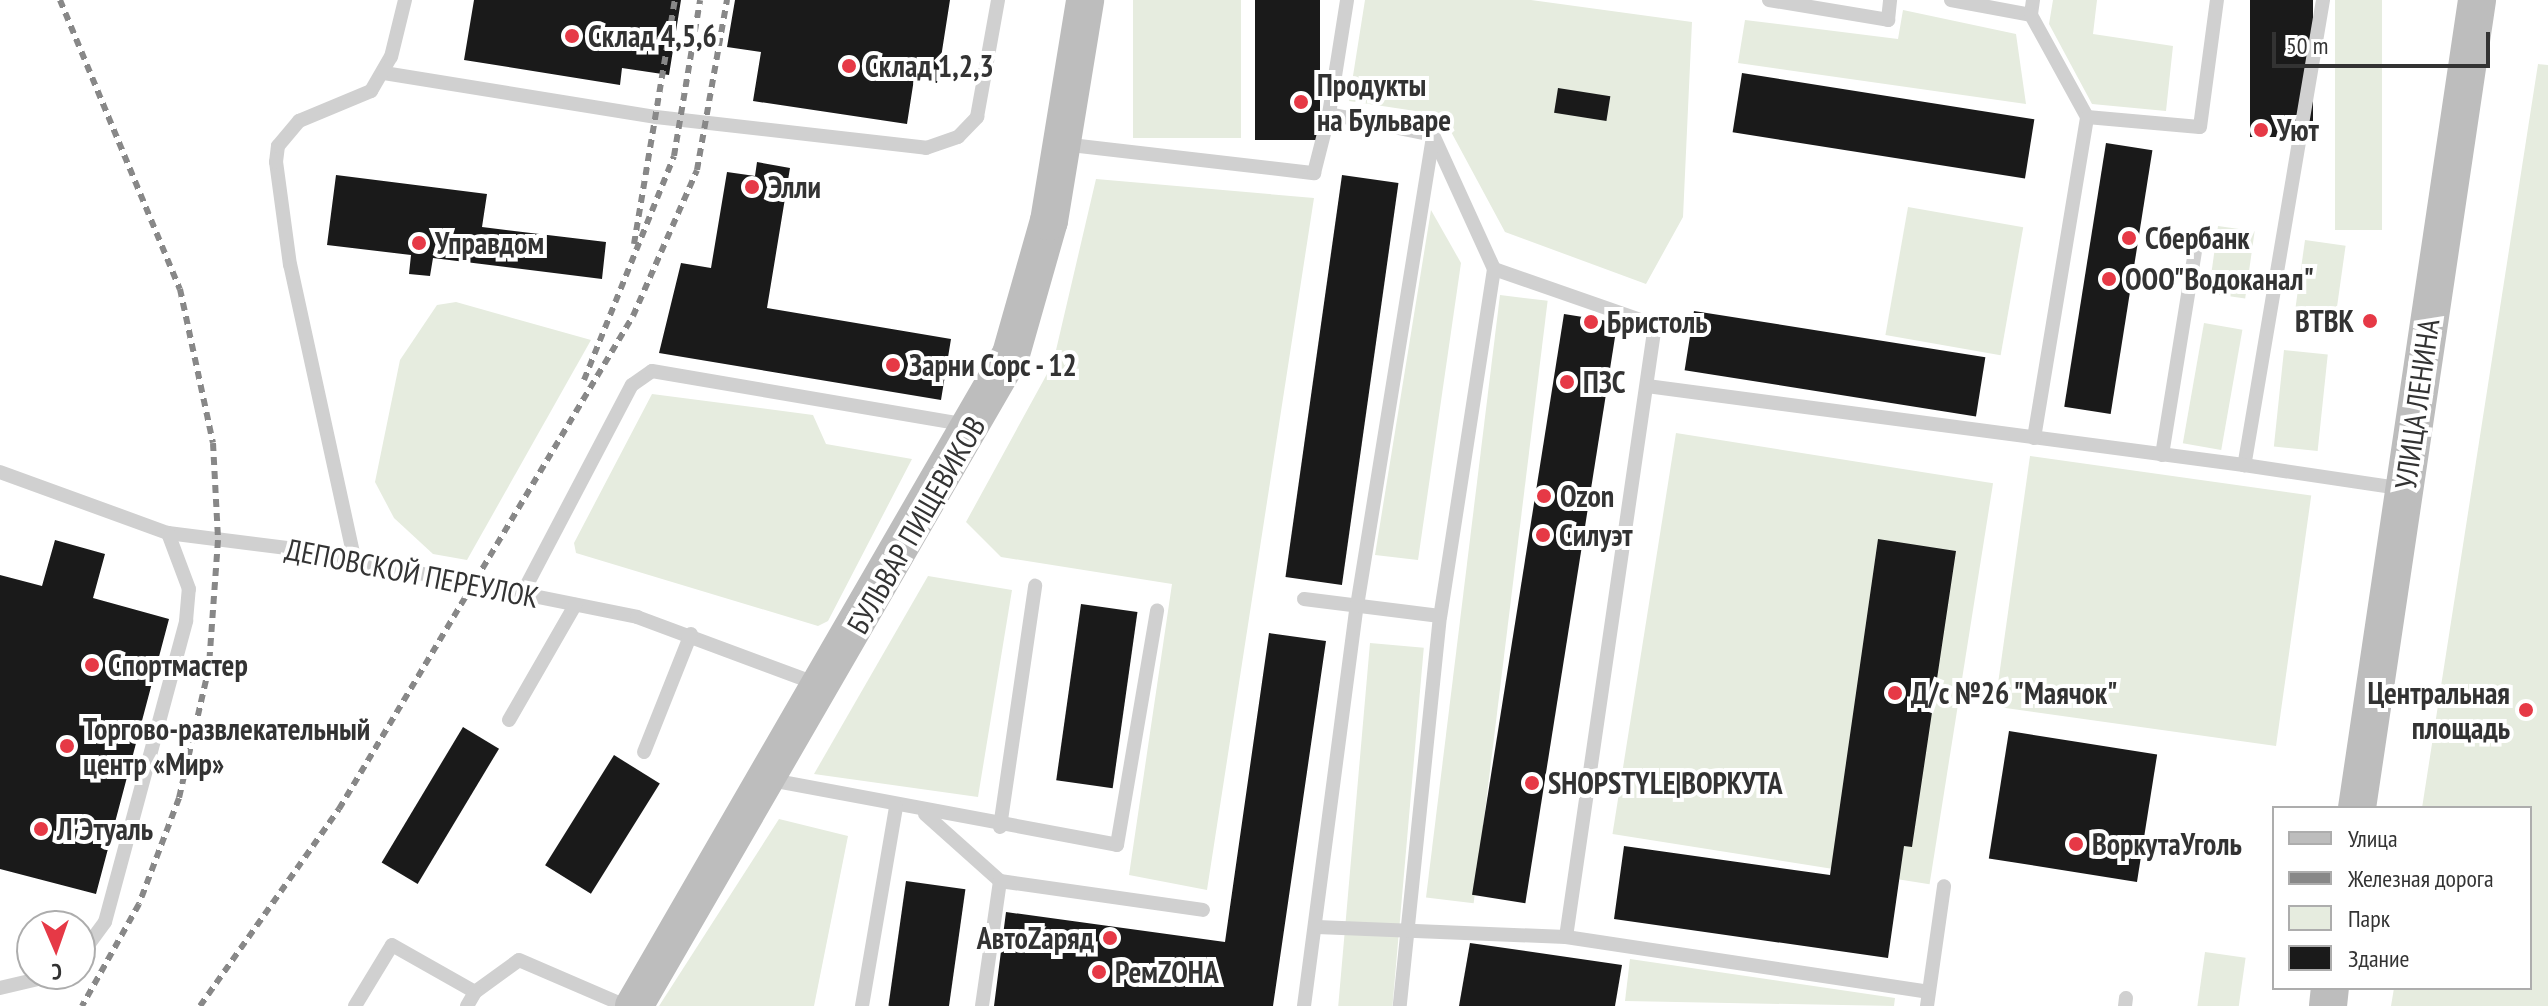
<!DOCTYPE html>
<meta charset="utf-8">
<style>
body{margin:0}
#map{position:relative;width:2548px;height:1006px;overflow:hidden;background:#fff;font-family:"PT Sans Narrow",sans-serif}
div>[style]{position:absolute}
.green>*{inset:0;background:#e6ecdf;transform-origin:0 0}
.building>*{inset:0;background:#1a1a1a;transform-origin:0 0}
.lane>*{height:14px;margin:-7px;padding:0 7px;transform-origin:7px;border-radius:7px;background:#d0d0d0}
.secondary>*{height:38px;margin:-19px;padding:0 19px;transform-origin:19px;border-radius:19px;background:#bdbdbd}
.rail>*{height:6px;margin-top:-3px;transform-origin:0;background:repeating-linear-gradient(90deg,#888 0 8px,transparent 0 14px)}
.dots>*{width:22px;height:22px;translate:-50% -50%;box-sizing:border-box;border:4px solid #fff;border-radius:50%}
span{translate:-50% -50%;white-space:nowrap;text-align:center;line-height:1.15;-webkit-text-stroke:8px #fff;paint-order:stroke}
.poi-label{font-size:30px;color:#333;font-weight:700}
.left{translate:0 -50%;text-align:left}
.right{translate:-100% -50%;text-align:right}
.street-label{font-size:30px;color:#333}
.legend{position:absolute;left:2272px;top:806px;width:260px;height:184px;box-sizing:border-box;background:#fff;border:2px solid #adadad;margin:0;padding:10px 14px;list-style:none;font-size:24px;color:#333}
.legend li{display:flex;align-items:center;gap:16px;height:40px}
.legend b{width:40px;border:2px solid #adadad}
.north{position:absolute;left:16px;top:910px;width:80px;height:80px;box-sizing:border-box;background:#fff;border:2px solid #adadad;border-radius:50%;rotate:178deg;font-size:22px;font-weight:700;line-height:32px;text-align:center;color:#333}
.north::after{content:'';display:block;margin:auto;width:28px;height:36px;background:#e63946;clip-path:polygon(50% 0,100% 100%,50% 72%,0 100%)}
.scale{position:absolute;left:2272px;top:32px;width:218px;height:36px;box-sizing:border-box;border:4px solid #333;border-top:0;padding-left:10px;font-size:24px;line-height:28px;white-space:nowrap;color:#333;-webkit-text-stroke:6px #fff;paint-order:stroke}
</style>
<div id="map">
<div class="green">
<i style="left:1133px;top:0;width:108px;height:138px"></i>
<i style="clip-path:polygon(1365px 0,1531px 0,1692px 22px,1683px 217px,1646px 284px,1505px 232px,1442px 115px,1349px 101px)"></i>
<i style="clip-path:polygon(2053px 0,2097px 0,2093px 34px,2173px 46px,2166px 111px,2092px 104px,2049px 24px)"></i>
<i style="left:2335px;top:0;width:47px;height:230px"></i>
<i style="clip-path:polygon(1903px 10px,2016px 34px,2026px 104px,1738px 63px,1745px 20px,1898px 39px)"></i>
<i style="clip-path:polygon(2538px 64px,2548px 65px,2548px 1006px,2391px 1006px,2394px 988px,2530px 988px,2530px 808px,2422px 808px)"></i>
<i style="clip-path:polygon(1096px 179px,1314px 198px,1207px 890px,1129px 875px,1172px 584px,1001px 557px,966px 522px,1053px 363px)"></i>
<i style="left:1908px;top:207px;width:117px;height:130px;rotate:10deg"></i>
<i style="clip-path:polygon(1431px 210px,1461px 263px,1418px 560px,1375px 555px)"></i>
<i style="left:2218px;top:226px;width:37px;height:68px;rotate:8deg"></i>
<i style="left:2305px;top:240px;width:41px;height:76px;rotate:8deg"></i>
<i style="left:1500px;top:295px;width:48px;height:607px;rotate:7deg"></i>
<i style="clip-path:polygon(456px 302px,591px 340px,467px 560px,433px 554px,394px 518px,375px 482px,400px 360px,437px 305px)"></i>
<i style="left:2204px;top:323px;width:39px;height:122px;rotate:10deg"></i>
<i style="left:2284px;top:350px;width:44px;height:97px;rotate:6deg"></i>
<i style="clip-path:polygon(652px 394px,813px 415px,826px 444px,912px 459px,828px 621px,818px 626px,576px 553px,574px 543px)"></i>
<i style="left:1676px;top:433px;width:321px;height:406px;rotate:9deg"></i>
<i style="left:2030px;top:456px;width:284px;height:253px;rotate:8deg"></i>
<i style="clip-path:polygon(928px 576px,1012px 590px,978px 797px,814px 774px)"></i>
<i style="left:1370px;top:643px;width:54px;height:365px;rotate:5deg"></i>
<i style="clip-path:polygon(779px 819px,848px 836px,814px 1006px,659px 1006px)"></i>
<i style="left:2205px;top:952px;width:41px;height:55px;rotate:8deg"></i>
<i style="clip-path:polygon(1630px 959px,1895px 998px,1894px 1006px,1625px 1001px)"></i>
</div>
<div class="building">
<i style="clip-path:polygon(474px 0,681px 0,669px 75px,622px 68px,620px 85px,464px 60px)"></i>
<i style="clip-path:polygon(735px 0,950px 0,937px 83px,914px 79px,907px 124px,753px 101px,761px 52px,727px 47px)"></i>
<i style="left:1255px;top:0;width:65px;height:140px"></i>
<i style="left:2250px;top:0;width:63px;height:137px"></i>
<i style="left:1742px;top:73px;width:296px;height:60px;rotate:9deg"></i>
<i style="left:1558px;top:88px;width:53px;height:25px;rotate:9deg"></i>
<i style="left:2106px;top:143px;width:47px;height:267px;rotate:9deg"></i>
<i style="clip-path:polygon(757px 162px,790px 168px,767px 308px,951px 339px,941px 400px,659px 353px,681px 263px,711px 268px,727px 172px,755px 176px)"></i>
<i style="clip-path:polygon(336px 175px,487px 194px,482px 227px,606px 242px,602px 279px,433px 258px,430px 276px,409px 274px,411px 255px,327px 245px)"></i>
<i style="left:1342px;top:175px;width:57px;height:406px;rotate:8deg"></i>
<i style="left:1694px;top:311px;width:295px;height:60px;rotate:9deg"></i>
<i style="left:1564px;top:314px;width:54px;height:588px;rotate:9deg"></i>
<i style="clip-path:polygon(1878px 539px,1956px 551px,1912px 847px,1904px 846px,1888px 958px,1614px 919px,1624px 846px,1830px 875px)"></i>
<i style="clip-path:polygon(55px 540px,105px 554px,93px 598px,169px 619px,96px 894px,0 869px,0 575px,42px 586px)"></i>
<i style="left:1081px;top:604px;width:57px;height:178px;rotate:8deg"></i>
<i style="clip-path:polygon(1269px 633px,1326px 641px,1273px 1006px,994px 1006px,1006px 912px,1225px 942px)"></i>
<i style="left:463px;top:727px;width:42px;height:158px;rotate:31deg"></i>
<i style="left:2009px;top:731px;width:150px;height:129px;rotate:9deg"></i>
<i style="left:614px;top:755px;width:54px;height:130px;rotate:32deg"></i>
<i style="left:906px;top:881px;width:60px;height:126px;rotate:8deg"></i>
<i style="clip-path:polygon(1470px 943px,1622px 965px,1615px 1006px,1459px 1006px)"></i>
</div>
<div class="lane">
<i style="left:1769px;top:0;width:121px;rotate:9.5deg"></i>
<i style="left:1888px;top:20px;width:20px;rotate:-84deg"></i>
<i style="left:1951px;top:0;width:81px;rotate:10.6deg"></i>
<i style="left:2033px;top:0;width:15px;rotate:98deg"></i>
<i style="left:2031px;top:15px;width:116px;rotate:61.2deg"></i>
<i style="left:2323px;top:0;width:472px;rotate:99.6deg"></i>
<i style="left:2244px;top:465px;width:162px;rotate:8.5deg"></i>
<i style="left:384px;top:73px;width:276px;rotate:9.2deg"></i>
<i style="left:656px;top:117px;width:272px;rotate:6.5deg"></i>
<i style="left:926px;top:148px;width:34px;rotate:-19deg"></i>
<i style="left:958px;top:137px;width:28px;rotate:-46deg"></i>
<i style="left:977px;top:117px;width:119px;rotate:-79.8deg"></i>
<i style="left:1329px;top:114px;width:115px;rotate:-81deg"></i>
<i style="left:1062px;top:144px;width:254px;rotate:6.6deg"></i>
<i style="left:1314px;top:173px;width:61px;rotate:-75.7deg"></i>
<i style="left:1329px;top:114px;width:106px;rotate:11.4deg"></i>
<i style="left:1433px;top:135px;width:147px;rotate:65.5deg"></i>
<i style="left:1494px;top:269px;width:351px;rotate:98.8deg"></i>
<i style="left:1440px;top:616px;width:392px;rotate:95.9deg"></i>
<i style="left:1647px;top:386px;width:602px;rotate:7.54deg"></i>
<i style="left:2034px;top:438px;width:325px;rotate:-80.6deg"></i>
<i style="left:2087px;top:117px;width:113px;rotate:5.1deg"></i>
<i style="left:2200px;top:127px;width:128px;rotate:-82.4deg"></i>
<i style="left:2162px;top:455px;width:219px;rotate:-80.8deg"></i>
<i style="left:0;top:472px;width:179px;rotate:20deg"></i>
<i style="left:168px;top:533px;width:136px;rotate:7.2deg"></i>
<i style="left:303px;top:550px;width:341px;rotate:11.3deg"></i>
<i style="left:637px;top:617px;width:192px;rotate:20.4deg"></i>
<i style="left:355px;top:562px;width:304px;rotate:-102.3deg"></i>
<i style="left:290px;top:265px;width:104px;rotate:-97.7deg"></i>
<i style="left:276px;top:162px;width:16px;rotate:-83deg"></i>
<i style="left:278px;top:146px;width:33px;rotate:-50deg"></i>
<i style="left:299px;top:121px;width:78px;rotate:-22.6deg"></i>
<i style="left:371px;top:91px;width:39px;rotate:-60deg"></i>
<i style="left:391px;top:57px;width:59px;rotate:-76.2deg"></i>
<i style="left:521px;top:596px;width:238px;rotate:-62.3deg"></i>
<i style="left:632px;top:385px;width:24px;rotate:-35deg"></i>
<i style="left:652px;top:371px;width:320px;rotate:9.7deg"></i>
<i style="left:1304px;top:599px;width:137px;rotate:7.1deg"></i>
<i style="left:509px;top:720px;width:133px;rotate:-60.1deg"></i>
<i style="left:644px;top:752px;width:127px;rotate:-68.3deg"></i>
<i style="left:771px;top:780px;width:352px;rotate:10.6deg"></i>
<i style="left:1117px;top:845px;width:238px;rotate:-80.3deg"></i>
<i style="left:925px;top:814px;width:101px;rotate:41.8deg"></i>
<i style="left:1000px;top:881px;width:126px;rotate:98.2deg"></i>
<i style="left:1000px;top:827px;width:244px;rotate:-81.7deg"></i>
<i style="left:1000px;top:881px;width:205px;rotate:8.1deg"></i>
<i style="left:1317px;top:927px;width:249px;rotate:2.3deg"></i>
<i style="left:1566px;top:937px;width:618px;rotate:-81.73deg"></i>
<i style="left:1655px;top:325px;width:170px;rotate:-160.8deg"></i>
<i style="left:1566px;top:937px;width:366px;rotate:8.6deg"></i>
<i style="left:80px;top:956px;width:42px;rotate:-53.7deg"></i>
<i style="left:105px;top:922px;width:312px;rotate:-74.9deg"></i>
<i style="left:186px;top:621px;width:32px;rotate:-85deg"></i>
<i style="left:189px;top:589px;width:60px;rotate:-110.6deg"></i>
<i style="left:0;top:988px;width:61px;rotate:-13.3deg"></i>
<i style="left:355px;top:1006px;width:71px;rotate:-58.8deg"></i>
<i style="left:392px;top:945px;width:95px;rotate:29.5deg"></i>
<i style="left:475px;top:992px;width:54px;rotate:-36deg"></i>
<i style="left:519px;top:960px;width:116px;rotate:23.3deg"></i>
<i style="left:467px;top:1006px;width:16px;rotate:-60deg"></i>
<i style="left:862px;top:1006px;width:202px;rotate:-80.3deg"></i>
<i style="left:1304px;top:1006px;width:403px;rotate:-82.5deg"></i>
<i style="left:1357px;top:606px;width:476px;rotate:-80.8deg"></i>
<i style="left:1927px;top:1006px;width:121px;rotate:-81.9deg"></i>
<i style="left:2125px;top:1006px;width:8px;rotate:-83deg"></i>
</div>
<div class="secondary">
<i style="left:2357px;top:808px;width:817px;rotate:-81.55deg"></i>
<i style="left:634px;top:1006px;width:753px;rotate:-59.96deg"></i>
<i style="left:1011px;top:354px;width:138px;rotate:-74.1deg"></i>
<i style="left:1049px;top:221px;width:224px;rotate:-80.7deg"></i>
<i style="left:2328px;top:1006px;width:18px;rotate:-84deg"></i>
</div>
<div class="rail">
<i style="left:60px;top:0;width:313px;rotate:67.5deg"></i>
<i style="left:180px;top:289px;width:157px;rotate:77.9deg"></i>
<i style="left:213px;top:443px;width:97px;rotate:87deg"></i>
<i style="left:218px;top:540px;width:127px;rotate:94.1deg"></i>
<i style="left:209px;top:667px;width:134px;rotate:102.9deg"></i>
<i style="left:179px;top:798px;width:113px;rotate:110.7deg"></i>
<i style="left:139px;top:904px;width:117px;rotate:119.2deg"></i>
<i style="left:634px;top:244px;width:247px;rotate:-80.5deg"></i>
<i style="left:584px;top:380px;width:241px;rotate:-68.1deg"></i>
<i style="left:674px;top:156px;width:158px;rotate:-80.5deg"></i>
<i style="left:200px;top:1006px;width:241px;rotate:-54.8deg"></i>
<i style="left:339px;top:809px;width:574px;rotate:-59.19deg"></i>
<i style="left:633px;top:316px;width:159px;rotate:-66.3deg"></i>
<i style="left:697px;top:170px;width:173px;rotate:-80deg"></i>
</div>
<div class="dots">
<i style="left:572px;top:36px;background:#e63946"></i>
<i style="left:849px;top:66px;background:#e63946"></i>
<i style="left:1301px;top:102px;background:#e63946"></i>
<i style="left:2261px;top:130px;background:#e63946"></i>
<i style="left:752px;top:187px;background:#e63946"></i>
<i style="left:2129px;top:238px;background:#e63946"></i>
<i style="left:419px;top:243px;background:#e63946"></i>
<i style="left:2109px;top:279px;background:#e63946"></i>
<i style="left:2370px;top:321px;background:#e63946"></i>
<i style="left:1591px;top:322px;background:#e63946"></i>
<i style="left:893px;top:365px;background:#e63946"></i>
<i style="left:1567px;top:382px;background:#e63946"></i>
<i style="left:1544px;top:496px;background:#e63946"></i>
<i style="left:1543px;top:535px;background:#e63946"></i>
<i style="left:92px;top:665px;background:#e63946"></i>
<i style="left:1895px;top:693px;background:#e63946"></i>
<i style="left:2526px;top:710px;background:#e63946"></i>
<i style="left:67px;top:746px;background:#e63946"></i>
<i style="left:1532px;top:783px;background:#e63946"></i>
<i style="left:41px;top:829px;background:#e63946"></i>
<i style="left:2076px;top:844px;background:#e63946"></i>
<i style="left:1110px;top:938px;background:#e63946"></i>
<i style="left:1099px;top:972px;background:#e63946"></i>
</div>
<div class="poi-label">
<span class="left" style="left:588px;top:36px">Склад 4,5,6</span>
<span class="left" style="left:865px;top:66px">Склад 1,2,3</span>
<span class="left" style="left:1317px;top:102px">Продукты<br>на Бульваре</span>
<span class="left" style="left:2277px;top:130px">Уют</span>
<span class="left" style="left:768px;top:187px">Элли</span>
<span class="left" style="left:2145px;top:238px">Сбербанк</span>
<span class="left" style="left:435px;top:243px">Управдом</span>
<span class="left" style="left:2125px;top:279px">ООО"Водоканал"</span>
<span class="right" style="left:2354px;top:321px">ВТВК</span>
<span class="left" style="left:1607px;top:322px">Бристоль</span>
<span class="left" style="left:909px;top:365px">Зарни Сорс - 12</span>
<span class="left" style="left:1583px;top:382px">ПЗС</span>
<span class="left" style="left:1560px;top:496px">Ozon</span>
<span class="left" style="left:1559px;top:535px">Силуэт</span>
<span class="left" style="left:108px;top:665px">Спортмастер</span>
<span class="left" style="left:1911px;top:693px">Д/с №26 "Маячок"</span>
<span class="right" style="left:2510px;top:710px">Центральная<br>площадь</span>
<span class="left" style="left:83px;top:746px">Торгово-развлекательный<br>центр «Мир»</span>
<span class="left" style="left:1548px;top:783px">SHOPSTYLE|ВОРКУТА</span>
<span class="left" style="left:57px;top:829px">Л'Этуаль</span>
<span class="left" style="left:2092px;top:844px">ВоркутаУголь</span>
<span class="right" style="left:1094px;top:938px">АвтоZаряд</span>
<span class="left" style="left:1115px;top:972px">РемZОНА</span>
</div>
<div class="street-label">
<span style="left:2417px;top:404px;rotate:-82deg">УЛИЦА ЛЕНИНА</span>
<span style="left:916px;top:525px;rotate:-60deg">БУЛЬВАР ПИЩЕВИКОВ</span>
<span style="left:412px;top:573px;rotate:11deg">ДЕПОВСКОЙ ПЕРЕУЛОК</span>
</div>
<ul class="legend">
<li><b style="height:10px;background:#bdbdbd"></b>Улица</li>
<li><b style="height:10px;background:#888"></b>Железная дорога</li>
<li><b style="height:22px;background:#e6ecdf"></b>Парк</li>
<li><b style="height:22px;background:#1a1a1a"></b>Здание</li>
</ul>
<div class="north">С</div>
<div class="scale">50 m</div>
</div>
